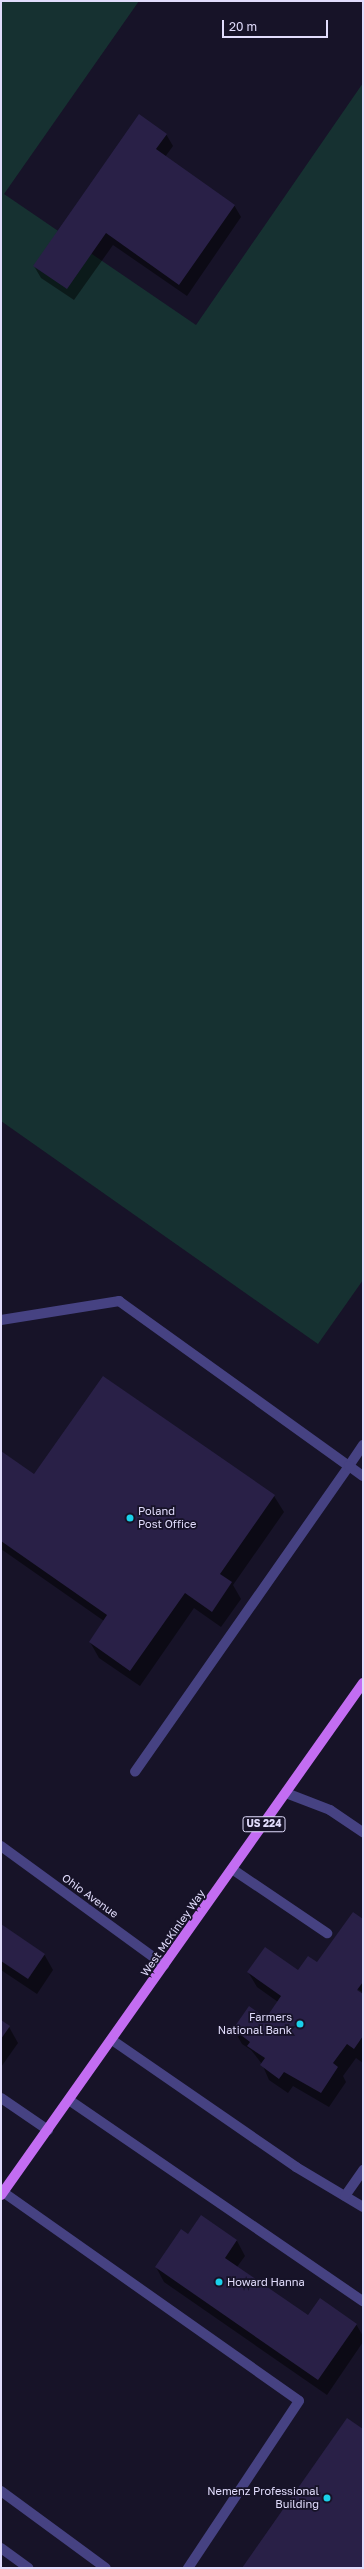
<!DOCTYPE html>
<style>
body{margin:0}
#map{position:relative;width:364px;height:2569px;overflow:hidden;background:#171328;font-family:"Golos Text",sans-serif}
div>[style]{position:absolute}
.green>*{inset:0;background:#163131}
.shadow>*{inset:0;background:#0007}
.building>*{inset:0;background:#292047}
.service>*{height:10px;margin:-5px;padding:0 5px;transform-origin:5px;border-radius:5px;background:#464282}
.minor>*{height:10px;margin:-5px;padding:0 5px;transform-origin:5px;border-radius:5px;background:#464282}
.primary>*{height:10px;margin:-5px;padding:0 5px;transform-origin:5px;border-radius:5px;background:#c36df2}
.dots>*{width:11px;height:11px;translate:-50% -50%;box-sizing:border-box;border:2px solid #171328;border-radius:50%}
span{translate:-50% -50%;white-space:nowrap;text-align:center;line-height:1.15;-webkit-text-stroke:3.5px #171328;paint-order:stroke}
.shield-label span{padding:1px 3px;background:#171328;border:1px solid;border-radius:3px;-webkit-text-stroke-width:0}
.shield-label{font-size:10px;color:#e1dcfc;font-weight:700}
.poi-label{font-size:11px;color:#e1dcfc}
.left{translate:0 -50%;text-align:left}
.right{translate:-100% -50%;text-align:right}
.street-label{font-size:11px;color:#e1dcfc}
.frame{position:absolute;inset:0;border:2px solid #e1dcfc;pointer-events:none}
.scale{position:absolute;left:222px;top:20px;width:106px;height:18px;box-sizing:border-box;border:2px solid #e1dcfc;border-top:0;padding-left:5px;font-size:12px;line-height:14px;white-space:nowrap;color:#e1dcfc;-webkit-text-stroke:3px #171328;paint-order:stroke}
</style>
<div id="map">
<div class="green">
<i style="clip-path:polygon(1px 1px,139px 1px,4px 194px,196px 325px,363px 83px,363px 1280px,318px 1344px,1px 1121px)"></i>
</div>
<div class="shadow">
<i style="clip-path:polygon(166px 134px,173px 146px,165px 157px,234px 205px,241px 217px,187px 296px,113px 245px,74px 300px,41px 278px,34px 266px)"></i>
<i style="clip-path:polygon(104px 1377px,274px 1496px,284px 1512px,233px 1585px,241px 1599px,221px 1627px,194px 1608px,140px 1686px,99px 1658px,90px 1642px,104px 1621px,1px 1549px,1px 1452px,35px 1476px)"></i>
<i style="clip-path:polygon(evenodd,363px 1920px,363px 2063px,356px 2058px,343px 2076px,346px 2082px,329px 2107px,293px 2086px,288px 2093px,269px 2080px,262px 2064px,251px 2050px,242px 2044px,234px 2030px,266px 2020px,278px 2002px,257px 1987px,248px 1972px,298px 1972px,318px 1963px,363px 1920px,323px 1965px,362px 1992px,361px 1994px,323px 1965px)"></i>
<i style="clip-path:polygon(1px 1925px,44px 1954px,53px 1970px,37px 1994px,1px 1970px)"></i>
<i style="clip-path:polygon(1px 2021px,9px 2027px,18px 2043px,1px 2067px)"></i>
<i style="clip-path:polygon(201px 2216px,237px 2241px,245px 2256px,237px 2267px,308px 2317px,356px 2324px,363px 2336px,363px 2342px,327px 2395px,164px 2282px,156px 2267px,188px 2235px)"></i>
</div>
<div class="building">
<i style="clip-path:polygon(139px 114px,167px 134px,156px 149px,235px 205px,179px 285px,106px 233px,67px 289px,33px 266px)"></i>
<i style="clip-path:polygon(103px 1376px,275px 1495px,220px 1574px,232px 1582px,212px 1612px,185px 1593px,130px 1671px,89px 1642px,107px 1615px,1px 1541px,1px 1451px,34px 1474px)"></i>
<i style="clip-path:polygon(353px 1912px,363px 1919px,363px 1982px,357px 1990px,363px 1994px,363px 2036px,354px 2049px,347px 2044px,333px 2063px,338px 2067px,321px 2093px,284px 2072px,279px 2079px,260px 2065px,265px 2058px,247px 2046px,250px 2042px,233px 2029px,249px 2006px,266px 2018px,281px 1996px,247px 1972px,265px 1947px,298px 1970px,308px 1956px,317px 1962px)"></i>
<i style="clip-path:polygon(1px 1924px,45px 1954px,28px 1979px,1px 1961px)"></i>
<i style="clip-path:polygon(1px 2020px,10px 2026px,1px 2039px)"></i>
<i style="clip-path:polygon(201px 2215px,237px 2240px,225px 2258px,308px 2315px,320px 2298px,357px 2324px,318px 2380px,155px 2267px,181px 2229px,188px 2234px)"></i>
<i style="clip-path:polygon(347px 2418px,363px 2429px,363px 2568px,242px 2568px)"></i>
</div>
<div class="service">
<i style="left:1px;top:1320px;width:120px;rotate:-9.1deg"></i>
<i style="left:119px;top:1301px;width:283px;rotate:35.7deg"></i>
<i style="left:349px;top:1466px;width:373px;rotate:125deg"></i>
<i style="left:363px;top:1445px;width:25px;rotate:124deg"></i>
<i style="left:349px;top:1466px;width:17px;rotate:36deg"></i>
<i style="left:286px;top:1793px;width:47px;rotate:21.1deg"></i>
<i style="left:330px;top:1810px;width:40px;rotate:34deg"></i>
<i style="left:232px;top:1869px;width:115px;rotate:34deg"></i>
<i style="left:112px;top:2040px;width:224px;rotate:34.6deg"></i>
<i style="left:296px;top:2167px;width:78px;rotate:30.8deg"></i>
<i style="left:1px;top:2098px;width:57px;rotate:34.2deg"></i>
<i style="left:69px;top:2100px;width:356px;rotate:34.4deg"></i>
<i style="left:3px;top:2192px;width:362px;rotate:35.2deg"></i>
<i style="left:299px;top:2401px;width:201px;rotate:123.6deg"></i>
<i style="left:345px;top:2196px;width:32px;rotate:-55deg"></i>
<i style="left:1px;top:2491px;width:130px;rotate:36.3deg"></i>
<i style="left:1px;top:2548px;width:34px;rotate:36deg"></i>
</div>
<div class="minor">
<i style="left:1px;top:1846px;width:202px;rotate:36.1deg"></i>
</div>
<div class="primary">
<i style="left:1px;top:2195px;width:627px;rotate:-54.74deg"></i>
</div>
<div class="dots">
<i style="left:130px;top:1518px;background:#1ad1ea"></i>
<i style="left:300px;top:2024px;background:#1ad1ea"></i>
<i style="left:219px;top:2282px;background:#1ad1ea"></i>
<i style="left:327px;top:2498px;background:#1ad1ea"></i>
</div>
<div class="shield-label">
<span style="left:264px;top:1824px">US 224</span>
</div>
<div class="poi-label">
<span class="left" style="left:138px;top:1518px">Poland<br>Post Office</span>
<span class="right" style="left:292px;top:2024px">Farmers<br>National Bank</span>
<span class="left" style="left:227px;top:2282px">Howard Hanna</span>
<span class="right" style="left:319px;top:2498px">Nemenz Professional<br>Building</span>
</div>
<div class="street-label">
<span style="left:90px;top:1896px;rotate:36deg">Ohio Avenue</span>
<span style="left:173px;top:1933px;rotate:-55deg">West McKinley Way</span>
</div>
<div class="frame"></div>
<div class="scale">20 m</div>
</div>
